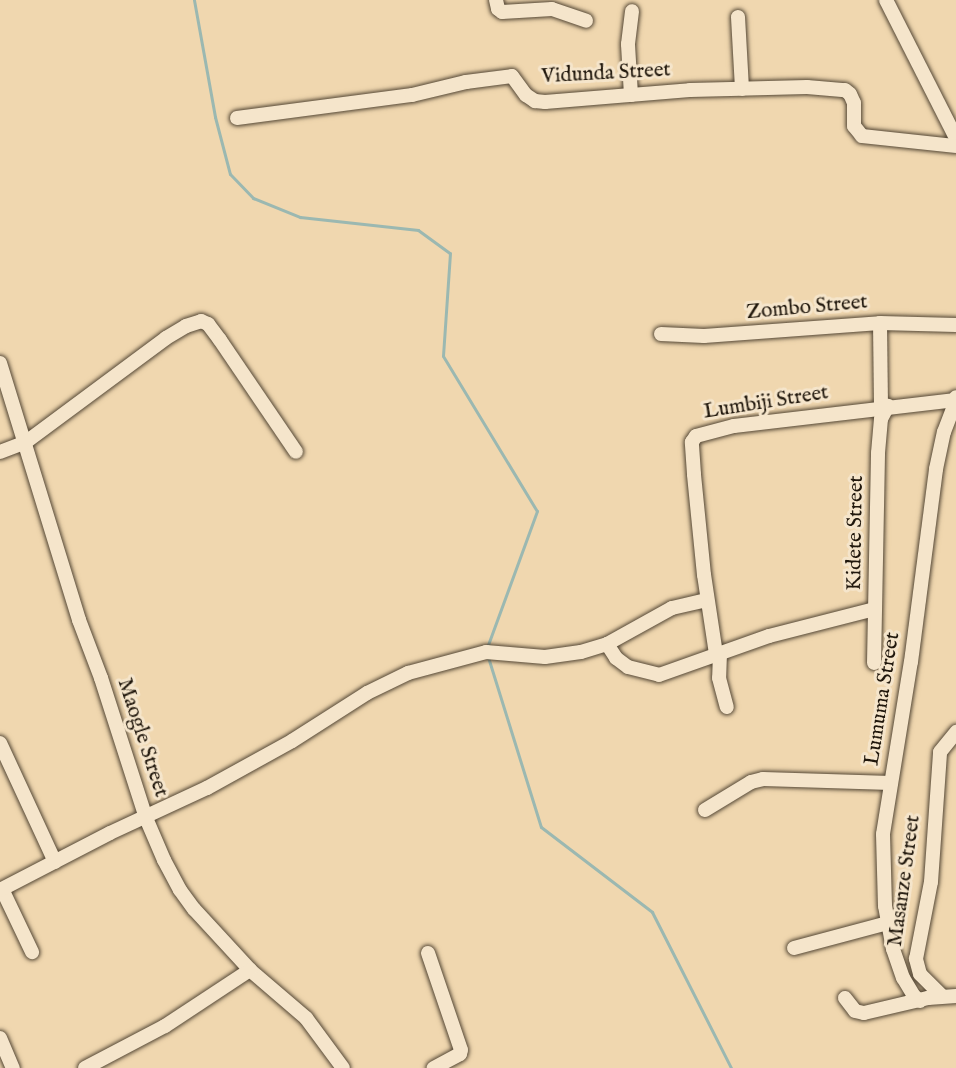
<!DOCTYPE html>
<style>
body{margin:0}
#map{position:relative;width:956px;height:1068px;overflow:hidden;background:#f0d7af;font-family:"IM FELL English",serif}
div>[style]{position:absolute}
.stream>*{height:3px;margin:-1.5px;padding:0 1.5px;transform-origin:1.5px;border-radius:1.5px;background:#9bb8b1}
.roads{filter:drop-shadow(0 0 2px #544735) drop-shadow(0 0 2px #544735)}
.minor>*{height:14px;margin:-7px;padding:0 7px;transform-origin:7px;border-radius:7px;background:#f5e5cb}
span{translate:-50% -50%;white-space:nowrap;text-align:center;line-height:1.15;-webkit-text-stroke:6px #f5e5cb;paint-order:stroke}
.street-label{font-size:21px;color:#20170c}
</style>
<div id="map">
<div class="stream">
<i style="left:194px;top:0;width:119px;rotate:79.8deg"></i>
<i style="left:215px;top:117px;width:59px;rotate:75.3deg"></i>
<i style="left:230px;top:174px;width:33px;rotate:46deg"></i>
<i style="left:253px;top:198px;width:51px;rotate:22deg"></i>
<i style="left:300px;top:217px;width:119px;rotate:6.3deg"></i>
<i style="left:418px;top:230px;width:39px;rotate:36deg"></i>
<i style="left:450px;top:253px;width:103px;rotate:93.9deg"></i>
<i style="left:443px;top:356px;width:181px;rotate:58.8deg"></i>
<i style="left:537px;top:511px;width:146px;rotate:110.1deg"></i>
<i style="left:488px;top:657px;width:178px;rotate:72.7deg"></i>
<i style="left:541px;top:827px;width:140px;rotate:37.4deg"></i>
<i style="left:652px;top:912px;width:175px;rotate:63.1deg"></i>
</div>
<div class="roads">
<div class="minor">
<i style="left:496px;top:0;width:9px;rotate:77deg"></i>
<i style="left:498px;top:9px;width:5px;rotate:37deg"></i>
<i style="left:502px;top:12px;width:50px;rotate:-3.4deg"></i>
<i style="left:552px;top:9px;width:36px;rotate:19deg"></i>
<i style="left:886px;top:0;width:155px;rotate:63.1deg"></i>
<i style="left:738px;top:17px;width:72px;rotate:86.8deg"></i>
<i style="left:631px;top:95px;width:51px;rotate:-93.4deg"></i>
<i style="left:628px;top:44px;width:33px;rotate:-83deg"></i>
<i style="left:237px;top:118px;width:177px;rotate:-7.5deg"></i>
<i style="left:412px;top:95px;width:56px;rotate:-13.5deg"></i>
<i style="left:466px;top:82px;width:46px;rotate:-7.4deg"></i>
<i style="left:512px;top:76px;width:24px;rotate:54deg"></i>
<i style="left:526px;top:95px;width:11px;rotate:34deg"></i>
<i style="left:535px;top:101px;width:10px;rotate:6deg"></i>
<i style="left:545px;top:102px;width:145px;rotate:-4.7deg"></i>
<i style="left:690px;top:90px;width:117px;rotate:-1.5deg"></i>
<i style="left:807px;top:87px;width:38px;rotate:5deg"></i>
<i style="left:845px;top:90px;width:6px;rotate:39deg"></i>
<i style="left:850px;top:94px;width:10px;rotate:66deg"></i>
<i style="left:854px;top:103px;width:23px;rotate:90deg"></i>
<i style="left:854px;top:126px;width:13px;rotate:51deg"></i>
<i style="left:862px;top:136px;width:95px;rotate:6.1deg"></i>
<i style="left:880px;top:323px;width:84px;rotate:89.3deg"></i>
<i style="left:661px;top:334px;width:43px;rotate:2.7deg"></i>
<i style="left:704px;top:336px;width:176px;rotate:-4.2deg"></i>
<i style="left:880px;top:323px;width:76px;rotate:1.5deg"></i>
<i style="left:0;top:363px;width:269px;rotate:72.9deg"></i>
<i style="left:79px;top:620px;width:62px;rotate:69.2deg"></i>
<i style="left:101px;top:678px;width:147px;rotate:72.2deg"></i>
<i style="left:146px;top:818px;width:46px;rotate:66.8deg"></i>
<i style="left:164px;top:860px;width:34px;rotate:62deg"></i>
<i style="left:180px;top:890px;width:24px;rotate:54deg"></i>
<i style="left:194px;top:909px;width:83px;rotate:47.4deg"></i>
<i style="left:250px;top:970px;width:74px;rotate:40.6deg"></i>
<i style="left:306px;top:1018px;width:62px;rotate:53.5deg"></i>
<i style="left:0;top:452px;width:28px;rotate:-21deg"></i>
<i style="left:26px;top:442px;width:174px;rotate:-36.6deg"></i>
<i style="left:166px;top:338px;width:23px;rotate:-31deg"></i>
<i style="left:186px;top:326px;width:16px;rotate:-18deg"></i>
<i style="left:201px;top:321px;width:8px;rotate:23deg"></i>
<i style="left:208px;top:324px;width:20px;rotate:53deg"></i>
<i style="left:220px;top:340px;width:135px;rotate:55.8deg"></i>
<i style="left:607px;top:644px;width:17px;rotate:57deg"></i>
<i style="left:616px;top:658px;width:15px;rotate:37deg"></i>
<i style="left:628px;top:667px;width:32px;rotate:14deg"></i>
<i style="left:659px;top:675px;width:117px;rotate:-19.5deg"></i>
<i style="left:769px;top:636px;width:109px;rotate:-14.3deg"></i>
<i style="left:720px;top:653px;width:25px;rotate:92deg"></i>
<i style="left:719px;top:678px;width:30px;rotate:75deg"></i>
<i style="left:716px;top:654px;width:80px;rotate:-98.6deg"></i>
<i style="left:704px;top:575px;width:101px;rotate:-95.7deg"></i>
<i style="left:694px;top:474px;width:32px;rotate:-94deg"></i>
<i style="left:692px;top:442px;width:7px;rotate:-56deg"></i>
<i style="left:696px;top:436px;width:39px;rotate:-15deg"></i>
<i style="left:734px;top:426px;width:223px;rotate:-6.7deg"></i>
<i style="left:955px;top:400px;width:3px;rotate:-72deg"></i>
<i style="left:874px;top:663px;width:210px;rotate:-88.9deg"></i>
<i style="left:878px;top:453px;width:34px;rotate:-85deg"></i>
<i style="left:881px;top:419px;width:15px;rotate:-62deg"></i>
<i style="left:0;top:743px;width:131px;rotate:65.2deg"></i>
<i style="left:705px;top:810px;width:54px;rotate:-31.3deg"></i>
<i style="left:751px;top:782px;width:12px;rotate:-14deg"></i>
<i style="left:763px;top:779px;width:128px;rotate:1.8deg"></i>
<i style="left:2px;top:889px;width:70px;rotate:64.5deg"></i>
<i style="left:0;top:890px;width:124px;rotate:-27.4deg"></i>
<i style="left:110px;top:833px;width:107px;rotate:-24.9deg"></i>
<i style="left:207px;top:788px;width:97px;rotate:-28.9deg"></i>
<i style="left:292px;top:741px;width:89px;rotate:-32.6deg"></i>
<i style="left:367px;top:693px;width:46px;rotate:-26deg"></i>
<i style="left:408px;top:673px;width:81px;rotate:-15.1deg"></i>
<i style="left:486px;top:652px;width:59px;rotate:4.8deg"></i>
<i style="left:545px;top:657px;width:36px;rotate:-8deg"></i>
<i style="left:581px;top:652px;width:27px;rotate:-17deg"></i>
<i style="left:607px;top:644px;width:74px;rotate:-29deg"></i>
<i style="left:672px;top:608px;width:36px;rotate:-13deg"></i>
<i style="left:794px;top:948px;width:96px;rotate:-15deg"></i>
<i style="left:428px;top:953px;width:102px;rotate:71.2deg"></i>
<i style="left:461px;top:1050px;width:4px;rotate:104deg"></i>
<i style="left:460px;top:1054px;width:30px;rotate:152deg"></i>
<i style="left:942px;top:996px;width:31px;rotate:-135deg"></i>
<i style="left:920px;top:974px;width:16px;rotate:-105deg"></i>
<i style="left:916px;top:959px;width:78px;rotate:-79deg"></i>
<i style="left:931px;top:882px;width:130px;rotate:-86deg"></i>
<i style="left:940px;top:752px;width:26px;rotate:-51deg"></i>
<i style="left:845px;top:998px;width:16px;rotate:52deg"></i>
<i style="left:855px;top:1011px;width:9px;rotate:13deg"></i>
<i style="left:864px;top:1013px;width:66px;rotate:-13.2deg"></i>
<i style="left:928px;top:998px;width:28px;rotate:-4deg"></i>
<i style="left:920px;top:1001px;width:8px;rotate:-140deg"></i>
<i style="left:914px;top:996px;width:21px;rotate:-121deg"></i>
<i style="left:903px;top:978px;width:31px;rotate:-109deg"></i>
<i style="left:893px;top:949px;width:44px;rotate:-100.5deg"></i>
<i style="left:885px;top:906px;width:72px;rotate:-91.6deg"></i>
<i style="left:883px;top:834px;width:174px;rotate:-80.8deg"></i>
<i style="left:911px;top:662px;width:195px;rotate:-82.6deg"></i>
<i style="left:936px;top:469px;width:38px;rotate:-78deg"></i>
<i style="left:944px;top:432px;width:34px;rotate:-69deg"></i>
<i style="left:0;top:1038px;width:33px;rotate:67deg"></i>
<i style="left:85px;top:1068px;width:90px;rotate:-27.7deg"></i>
<i style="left:165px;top:1026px;width:102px;rotate:-33.4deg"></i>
</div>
</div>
<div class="street-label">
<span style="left:606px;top:74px;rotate:-3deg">Vidunda Street</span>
<span style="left:807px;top:308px;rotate:-5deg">Zombo Street</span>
<span style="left:766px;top:403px;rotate:-9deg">Lumbiji Street</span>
<span style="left:856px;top:533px;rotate:-89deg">Kidete Street</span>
<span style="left:883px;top:699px;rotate:-81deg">Lumuma Street</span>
<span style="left:142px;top:738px;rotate:72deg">Maogle Street</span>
<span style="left:905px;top:881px;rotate:-82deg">Masanze Street</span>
</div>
</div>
